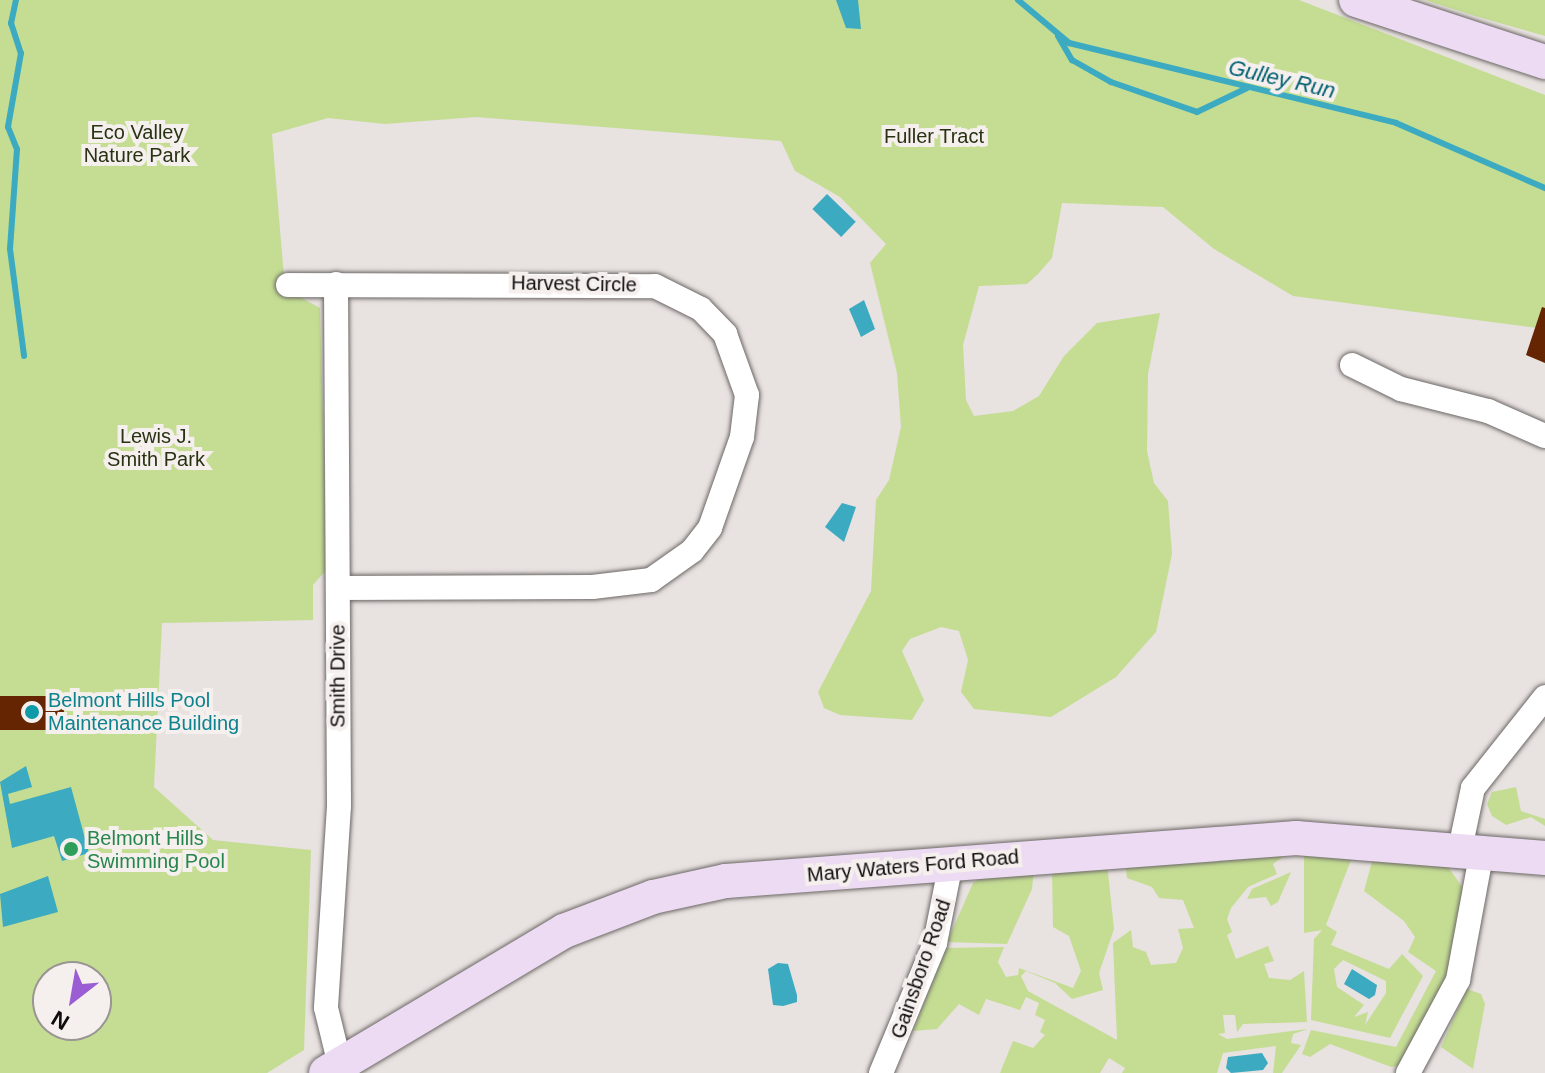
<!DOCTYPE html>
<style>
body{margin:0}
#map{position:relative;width:1545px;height:1073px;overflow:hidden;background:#e8e2e0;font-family:Helvetica,sans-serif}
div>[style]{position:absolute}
.green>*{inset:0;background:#c4dd93}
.water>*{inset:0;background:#3caac0;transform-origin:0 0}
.stream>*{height:6px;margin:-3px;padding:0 3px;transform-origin:3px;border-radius:3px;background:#3caac0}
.building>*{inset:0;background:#652502;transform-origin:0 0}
.roads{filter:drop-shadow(0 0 2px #6c6866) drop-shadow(0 0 2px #6c6866)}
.street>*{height:24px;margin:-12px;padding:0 12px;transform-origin:12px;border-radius:12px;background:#fff}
.secondary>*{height:34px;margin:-17px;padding:0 17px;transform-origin:17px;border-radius:17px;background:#ecdbf2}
.dots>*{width:22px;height:22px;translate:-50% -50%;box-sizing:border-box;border:4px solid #f5efed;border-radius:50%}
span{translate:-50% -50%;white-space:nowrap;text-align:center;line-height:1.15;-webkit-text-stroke:8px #f5efed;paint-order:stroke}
.park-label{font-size:20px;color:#293313}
.street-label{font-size:20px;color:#0f0d0c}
.culture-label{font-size:20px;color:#0d838f}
.left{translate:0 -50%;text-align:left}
.leisure-label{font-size:20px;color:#27864d}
.water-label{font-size:22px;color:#026171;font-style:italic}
.north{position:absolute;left:32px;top:961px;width:80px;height:80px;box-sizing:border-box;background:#f5efed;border:2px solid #999593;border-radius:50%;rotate:211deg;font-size:22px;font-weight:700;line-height:32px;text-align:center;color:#0f0d0c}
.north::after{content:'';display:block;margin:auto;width:28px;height:36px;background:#9b5dd3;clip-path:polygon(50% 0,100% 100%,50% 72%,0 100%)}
</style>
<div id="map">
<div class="green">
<i style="clip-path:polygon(evenodd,0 0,1299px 0,1545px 95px,1545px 329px,1293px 296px,1214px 249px,1163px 207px,1062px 203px,1052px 258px,1038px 274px,1027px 284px,979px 286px,963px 345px,966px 400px,974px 416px,1013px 411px,1039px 396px,1064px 356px,1097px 323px,1160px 313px,1148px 374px,1147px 451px,1154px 483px,1168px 501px,1172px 554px,1156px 632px,1116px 677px,1051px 717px,974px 709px,961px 692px,968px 660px,959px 631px,941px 627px,910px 639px,902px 651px,924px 700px,912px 720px,840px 715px,824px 708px,818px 692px,871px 591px,876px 500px,889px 480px,901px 427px,897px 373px,870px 263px,886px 244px,840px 197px,795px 171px,781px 141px,476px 117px,385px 124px,328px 118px,272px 134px,285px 289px,320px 308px,327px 569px,313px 585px,313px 620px,162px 623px,154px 787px,213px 840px,311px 850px,304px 1050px,267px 1073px,0 1073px,0 0,48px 977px,96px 977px,96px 1025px,48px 1025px,48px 977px)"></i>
<i style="clip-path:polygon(1425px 0,1545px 0,1545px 36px,1475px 16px)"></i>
<i style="clip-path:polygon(1516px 787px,1521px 811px,1545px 819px,1545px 826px,1531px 817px,1506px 825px,1492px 816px,1487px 804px,1492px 792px)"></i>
<i style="clip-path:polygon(1291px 851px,1273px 864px,1277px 874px,1248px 887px,1231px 908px,1227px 919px,1232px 932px,1227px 935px,1236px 959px,1268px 946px,1274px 961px,1264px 964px,1269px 978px,1290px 980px,1304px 971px,1307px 1022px,1243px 1024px,1237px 1032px,1235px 1015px,1223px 1015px,1225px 1033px,1218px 1034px,1227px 1039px,1308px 1029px,1293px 1034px,1291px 1043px,1301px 1045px,1282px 1073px,1273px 1073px,1276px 1046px,1223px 1053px,1217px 1073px,1122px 1073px,1125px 1068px,1109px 1058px,1100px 1073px,1000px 1073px,1013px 1041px,1033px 1048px,1045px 1035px,1040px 1032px,1045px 1020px,1035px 1015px,1039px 1003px,1026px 997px,1020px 1010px,986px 999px,979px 1015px,959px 1004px,937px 1029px,913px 1031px,946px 948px,1004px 947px,998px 962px,1006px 977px,1018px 975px,1019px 968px,1073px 988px,1081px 971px,1069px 936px,1053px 927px,1052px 868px,1107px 863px,1114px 929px,1099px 973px,1103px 990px,1072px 999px,1055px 983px,1026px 971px,1021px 976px,1028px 991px,1117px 1040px,1113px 943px,1131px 930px,1133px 947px,1146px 952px,1151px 965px,1176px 963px,1183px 948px,1178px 929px,1194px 928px,1183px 900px,1159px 898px,1152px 887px,1127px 878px,1125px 862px)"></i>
<i style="clip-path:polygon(evenodd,1304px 851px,1354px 852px,1326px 925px,1337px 932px,1331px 945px,1389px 969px,1402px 954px,1423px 976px,1390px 1038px,1311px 1020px,1314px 939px,1322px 930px,1304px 933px,1304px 851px,1343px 960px,1386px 981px,1386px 993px,1365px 1025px,1368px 1012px,1354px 1017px,1364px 1005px,1337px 987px,1334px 969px,1343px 960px)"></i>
<i style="clip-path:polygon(1373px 858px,1444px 861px,1465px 891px,1443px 988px,1399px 1066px,1391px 1067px,1330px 1044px,1310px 1057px,1302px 1054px,1311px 1030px,1396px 1047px,1436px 971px,1408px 952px,1415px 937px,1404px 921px,1364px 891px)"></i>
<i style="clip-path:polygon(1034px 869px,1032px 889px,1007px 944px,947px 942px,973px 883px,989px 874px)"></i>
<i style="clip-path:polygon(1291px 872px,1278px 902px,1271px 906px,1266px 897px,1247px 899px,1252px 889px)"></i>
<i style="clip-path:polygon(1467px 989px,1481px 994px,1485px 1004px,1473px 1069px,1441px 1047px)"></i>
</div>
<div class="water">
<i style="clip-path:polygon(836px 0,858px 0,861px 29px,846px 28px)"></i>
<i style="left:827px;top:194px;width:40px;height:21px;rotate:44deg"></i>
<i style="clip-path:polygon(864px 300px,875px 329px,861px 337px,849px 309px)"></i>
<i style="clip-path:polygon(842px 503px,856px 507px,844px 542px,825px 527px)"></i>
<i style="clip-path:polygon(26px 766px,32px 787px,8px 794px,10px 804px,71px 787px,89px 853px,62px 861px,54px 836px,12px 848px,0 782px)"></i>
<i style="clip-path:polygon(48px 876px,58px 912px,3px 927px,0 894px)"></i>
<i style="clip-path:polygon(778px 963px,788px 964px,797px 995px,797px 1002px,783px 1006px,773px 1005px,768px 969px)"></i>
<i style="clip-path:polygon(1352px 969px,1377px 985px,1375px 995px,1369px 999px,1344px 984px)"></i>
<i style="clip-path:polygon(1262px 1053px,1268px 1063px,1263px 1070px,1231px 1073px,1226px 1068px,1228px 1057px)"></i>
</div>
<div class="stream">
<i style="left:16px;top:0;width:24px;rotate:102deg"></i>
<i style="left:11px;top:23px;width:32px;rotate:72deg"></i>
<i style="left:21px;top:53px;width:75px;rotate:100deg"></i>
<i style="left:8px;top:127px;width:24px;rotate:68deg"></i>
<i style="left:17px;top:149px;width:100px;rotate:94deg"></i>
<i style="left:10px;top:249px;width:108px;rotate:82.5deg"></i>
<i style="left:1018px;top:0;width:67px;rotate:40.1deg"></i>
<i style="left:1069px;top:43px;width:337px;rotate:13.7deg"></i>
<i style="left:1396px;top:123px;width:163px;rotate:23.6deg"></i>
<i style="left:1058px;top:36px;width:28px;rotate:60deg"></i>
<i style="left:1072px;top:60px;width:45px;rotate:29.4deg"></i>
<i style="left:1111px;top:82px;width:91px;rotate:19.2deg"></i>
<i style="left:1197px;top:112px;width:55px;rotate:-25.6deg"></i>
</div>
<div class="building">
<i style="clip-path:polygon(1542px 307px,1545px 308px,1545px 363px,1526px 355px)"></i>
<i style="left:0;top:696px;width:64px;height:34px"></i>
</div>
<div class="roads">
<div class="street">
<i style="left:336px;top:284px;width:522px;rotate:89.67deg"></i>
<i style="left:339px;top:806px;width:202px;rotate:93.7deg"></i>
<i style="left:326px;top:1008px;width:59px;rotate:76.2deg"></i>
<i style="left:288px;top:285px;width:367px;rotate:0.2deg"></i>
<i style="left:655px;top:286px;width:51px;rotate:26.6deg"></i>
<i style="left:701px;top:309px;width:35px;rotate:46deg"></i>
<i style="left:725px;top:334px;width:65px;rotate:70.2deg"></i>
<i style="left:747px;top:395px;width:42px;rotate:96.8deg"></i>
<i style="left:742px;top:437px;width:96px;rotate:109.4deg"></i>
<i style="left:710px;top:528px;width:29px;rotate:128deg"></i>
<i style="left:692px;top:551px;width:50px;rotate:144.7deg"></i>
<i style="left:651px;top:580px;width:59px;rotate:173.2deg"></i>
<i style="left:592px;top:587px;width:254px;rotate:179.8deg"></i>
<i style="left:1352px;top:365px;width:55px;rotate:26.1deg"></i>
<i style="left:1401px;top:389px;width:90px;rotate:14.2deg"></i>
<i style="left:1488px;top:411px;width:62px;rotate:23.7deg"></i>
<i style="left:1460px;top:849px;width:62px;rotate:-78deg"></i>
<i style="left:1473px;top:788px;width:116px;rotate:-51.6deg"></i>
<i style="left:881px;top:1073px;width:141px;rotate:-67.4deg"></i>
<i style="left:935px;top:943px;width:82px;rotate:-78.7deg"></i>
<i style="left:1408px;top:1073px;width:106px;rotate:-61.7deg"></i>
<i style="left:1458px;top:980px;width:131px;rotate:-79.5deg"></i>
</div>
<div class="secondary">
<i style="left:1356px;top:0;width:199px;rotate:18.2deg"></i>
<i style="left:326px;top:1073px;width:277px;rotate:-30.8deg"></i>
<i style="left:564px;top:931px;width:95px;rotate:-20.9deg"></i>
<i style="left:653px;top:897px;width:75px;rotate:-12.4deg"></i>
<i style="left:726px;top:881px;width:572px;rotate:-4.31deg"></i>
<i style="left:1296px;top:838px;width:250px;rotate:4.6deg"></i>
</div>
</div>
<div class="dots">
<i style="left:32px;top:712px;background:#0f9aa8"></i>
<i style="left:71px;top:849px;background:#2e9e5b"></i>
</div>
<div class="park-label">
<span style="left:137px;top:144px">Eco Valley<br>Nature Park</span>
<span style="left:934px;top:136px">Fuller Tract</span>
<span style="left:156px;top:448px">Lewis J.<br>Smith Park</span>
</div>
<div class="street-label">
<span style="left:574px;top:284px;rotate:1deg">Harvest Circle</span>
<span style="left:338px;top:676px;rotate:-90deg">Smith Drive</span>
<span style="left:913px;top:866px;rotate:-5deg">Mary Waters Ford Road</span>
<span style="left:921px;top:969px;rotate:-71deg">Gainsboro Road</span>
</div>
<div class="culture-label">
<span class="left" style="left:48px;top:712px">Belmont Hills Pool<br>Maintenance Building</span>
</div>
<div class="leisure-label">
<span class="left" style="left:87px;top:850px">Belmont Hills<br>Swimming Pool</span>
</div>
<div class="water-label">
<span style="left:1282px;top:79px;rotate:13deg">Gulley Run</span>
</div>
<div class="north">N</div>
</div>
